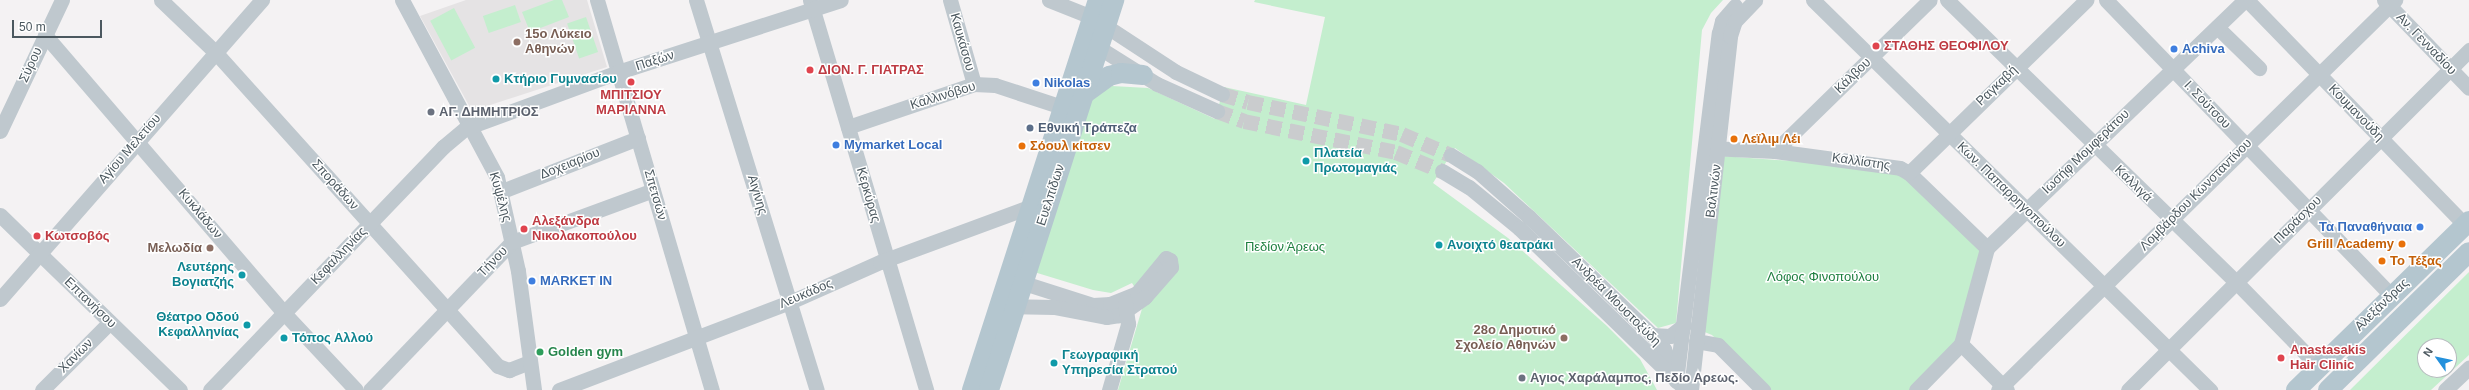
<!DOCTYPE html>
<meta charset="utf-8">
<style>
body{margin:0}
#map{position:relative;width:2469px;height:390px;overflow:hidden;background:#f4f2f3;font-family:Helvetica,sans-serif}
div>[style]{position:absolute}
.education>*{inset:0;background:#e5e3e4}
.green>*{inset:0;background:#c4eece;transform-origin:0 0}
.minor-tunnel>*{height:15px;margin-top:-7.5px;transform-origin:0;background:repeating-linear-gradient(90deg,#caccce 0 15px,transparent 0 23px)}
.minor>*{height:15px;margin:-7.5px;padding:0 7.5px;transform-origin:7.5px;border-radius:7.5px;background:#bfc8ce}
.major>*{height:20px;margin:-10px;padding:0 10px;transform-origin:10px;border-radius:10px;background:#b4c6cf}
.dots>*{width:11px;height:11px;translate:-50% -50%;box-sizing:border-box;border:2px solid #fff;border-radius:50%}
span{translate:-50% -50%;white-space:nowrap;text-align:center;line-height:1.15;-webkit-text-stroke:3px #fff;paint-order:stroke}
.education-label{font-size:13px;color:#785e54;font-weight:700}
.left{translate:0 -50%;text-align:left}
.right{translate:-100% -50%;text-align:right}
.street-label{font-size:13px;color:#4b585f}
.health-label{font-size:13px;color:#be3a42;font-weight:700}
.shop-label{font-size:13px;color:#366cbe;font-weight:700}
.culture-label{font-size:13px;color:#0d838f;font-weight:700}
.worship-label{font-size:13px;color:#5b616d;font-weight:700}
.service-label{font-size:13px;color:#4e5e75;font-weight:700}
.food-label{font-size:13px;color:#c56008;font-weight:700}
.park-label{font-size:13px;color:#1d7f3f}
.leisure-label{font-size:13px;color:#27864d;font-weight:700}
.north{position:absolute;left:2417px;top:338px;width:40px;height:40px;box-sizing:border-box;background:#fff;border:1px solid #b7bcbf;border-radius:50%;rotate:303deg;font-size:11px;font-weight:700;line-height:16px;text-align:center;color:#4b585f}
.north::after{content:'';display:block;margin:auto;width:14px;height:18px;background:#2491dc;clip-path:polygon(50% 0,100% 100%,50% 72%,0 100%)}
.scale{position:absolute;left:12px;top:20px;width:90px;height:18px;box-sizing:border-box;border:2px solid #4b585f;border-top:0;padding-left:5px;font-size:12px;line-height:14px;white-space:nowrap;color:#4b585f;-webkit-text-stroke:3px #fff;paint-order:stroke}
</style>
<div id="map">
<div class="education">
<i style="clip-path:polygon(466px 0,587px 0,607px 67px,472px 111px,420px 16px)"></i>
</div>
<div class="green">
<i style="clip-path:polygon(554px 0,562px 0,569px 17px,530px 32px,522px 12px)"></i>
<i style="clip-path:polygon(1255px 0,1723px 0,1711px 13px,1702px 30px,1676px 323px,1658px 328px,1504px 183px,1455px 148px,1433px 183px,1508px 238px,1607px 326px,1640px 359px,1657px 390px,1118px 390px,1144px 302px,1132px 283px,1111px 293px,1093px 290px,1034px 272px,1085px 115px,1094px 96px,1112px 86px,1148px 88px,1215px 119px,1224px 87px,1306px 105px,1325px 17px,1254px 2px)"></i>
<i style="left:515px;top:5px;width:18px;height:34px;rotate:71deg"></i>
<i style="left:454px;top:8px;width:45px;height:27px;rotate:62deg"></i>
<i style="left:586px;top:17px;width:37px;height:20px;rotate:71deg"></i>
<i style="clip-path:polygon(1722px 156px,1890px 168px,1904px 175px,1982px 250px,1957px 341px,1911px 390px,1768px 390px,1712px 335px,1702px 331px)"></i>
<i style="clip-path:polygon(evenodd,2469px 272px,2469px 355px,2431px 390px,2350px 390px,2469px 272px,2425px 346px,2449px 346px,2449px 370px,2425px 370px,2425px 346px)"></i>
</div>
<div class="minor-tunnel">
<i style="left:1222px;top:94px;width:27px;rotate:17deg"></i>
<i style="left:1248px;top:102px;width:157px;rotate:11.7deg"></i>
<i style="left:1402px;top:134px;width:53px;rotate:23.2deg"></i>
<i style="left:1217px;top:111px;width:29px;rotate:20deg"></i>
<i style="left:1244px;top:121px;width:155px;rotate:11.5deg"></i>
<i style="left:1396px;top:152px;width:50px;rotate:22.4deg"></i>
</div>
<div class="minor">
<i style="left:161px;top:0;width:76px;rotate:43.9deg"></i>
<i style="left:216px;top:53px;width:421px;rotate:48deg"></i>
<i style="left:498px;top:366px;width:12px;rotate:20deg"></i>
<i style="left:509px;top:370px;width:22px;rotate:-21deg"></i>
<i style="left:402px;top:0;width:201px;rotate:61.8deg"></i>
<i style="left:497px;top:177px;width:96px;rotate:77.4deg"></i>
<i style="left:518px;top:271px;width:120px;rotate:82.3deg"></i>
<i style="left:597px;top:0;width:407px;rotate:73.6deg"></i>
<i style="left:696px;top:0;width:408px;rotate:72.8deg"></i>
<i style="left:810px;top:0;width:407px;rotate:73.4deg"></i>
<i style="left:950px;top:0;width:87px;rotate:74.1deg"></i>
<i style="left:1049px;top:0;width:46px;rotate:21.6deg"></i>
<i style="left:1092px;top:17px;width:100px;rotate:33.2deg"></i>
<i style="left:1176px;top:72px;width:51px;rotate:25.6deg"></i>
<i style="left:1813px;top:0;width:557px;rotate:44.49deg"></i>
<i style="left:1947px;top:0;width:404px;rotate:44.3deg"></i>
<i style="left:2236px;top:282px;width:119px;rotate:45.7deg"></i>
<i style="left:2106px;top:0;width:412px;rotate:46deg"></i>
<i style="left:2247px;top:0;width:313px;rotate:45.9deg"></i>
<i style="left:2384px;top:0;width:122px;rotate:46deg"></i>
<i style="left:2217px;top:27px;width:59px;rotate:44.3deg"></i>
<i style="left:45px;top:35px;width:367px;rotate:49.3deg"></i>
<i style="left:284px;top:313px;width:105px;rotate:46.9deg"></i>
<i style="left:1090px;top:42px;width:79px;rotate:32.1deg"></i>
<i style="left:1157px;top:84px;width:66px;rotate:24.2deg"></i>
<i style="left:848px;top:127px;width:133px;rotate:-18.8deg"></i>
<i style="left:974px;top:84px;width:21px;rotate:3deg"></i>
<i style="left:995px;top:85px;width:71px;rotate:18.2deg"></i>
<i style="left:0;top:131px;width:145px;rotate:-64.7deg"></i>
<i style="left:1709px;top:148px;width:66px;rotate:2.6deg"></i>
<i style="left:1775px;top:151px;width:126px;rotate:7.7deg"></i>
<i style="left:1900px;top:168px;width:10px;rotate:29deg"></i>
<i style="left:1909px;top:173px;width:108px;rotate:43.9deg"></i>
<i style="left:1775px;top:151px;width:216px;rotate:-44.3deg"></i>
<i style="left:1451px;top:155px;width:31px;rotate:32deg"></i>
<i style="left:1477px;top:171px;width:69px;rotate:41.5deg"></i>
<i style="left:1529px;top:217px;width:170px;rotate:43.8deg"></i>
<i style="left:1652px;top:335px;width:18px;rotate:49deg"></i>
<i style="left:1664px;top:349px;width:31px;rotate:69deg"></i>
<i style="left:1442px;top:171px;width:31px;rotate:31deg"></i>
<i style="left:1469px;top:187px;width:65px;rotate:39.4deg"></i>
<i style="left:1519px;top:228px;width:227px;rotate:44.1deg"></i>
<i style="left:1909px;top:173px;width:248px;rotate:-44.3deg"></i>
<i style="left:502px;top:191px;width:146px;rotate:-21.3deg"></i>
<i style="left:0;top:215px;width:251px;rotate:44.2deg"></i>
<i style="left:1014px;top:280px;width:83px;rotate:17.6deg"></i>
<i style="left:1093px;top:305px;width:17px;rotate:-3deg"></i>
<i style="left:1110px;top:304px;width:29px;rotate:-22deg"></i>
<i style="left:1137px;top:293px;width:45px;rotate:-50.4deg"></i>
<i style="left:1166px;top:258px;width:4px;rotate:27deg"></i>
<i style="left:1170px;top:260px;width:7px;rotate:82deg"></i>
<i style="left:1171px;top:267px;width:40px;rotate:131deg"></i>
<i style="left:1145px;top:297px;width:32px;rotate:145deg"></i>
<i style="left:1119px;top:315px;width:13px;rotate:171deg"></i>
<i style="left:1106px;top:317px;width:53px;rotate:-169.1deg"></i>
<i style="left:1054px;top:307px;width:39px;rotate:-179deg"></i>
<i style="left:0;top:299px;width:398px;rotate:-48.8deg"></i>
<i style="left:1652px;top:335px;width:18px;rotate:3deg"></i>
<i style="left:1670px;top:336px;width:18px;rotate:-38deg"></i>
<i style="left:1696px;top:341px;width:22px;rotate:10deg"></i>
<i style="left:1718px;top:345px;width:64px;rotate:45deg"></i>
<i style="left:1961px;top:344px;width:65px;rotate:45deg"></i>
<i style="left:1676px;top:381px;width:351px;rotate:-83deg"></i>
<i style="left:1719px;top:33px;width:12px;rotate:-76deg"></i>
<i style="left:1722px;top:21px;width:20px;rotate:-49deg"></i>
<i style="left:42px;top:390px;width:96px;rotate:-45deg"></i>
<i style="left:210px;top:390px;width:337px;rotate:-46.2deg"></i>
<i style="left:443px;top:147px;width:30px;rotate:-40deg"></i>
<i style="left:466px;top:128px;width:162px;rotate:-20.2deg"></i>
<i style="left:618px;top:72px;width:234px;rotate:-17.9deg"></i>
<i style="left:370px;top:390px;width:205px;rotate:-46.2deg"></i>
<i style="left:512px;top:242px;width:150px;rotate:-20.2deg"></i>
<i style="left:559px;top:390px;width:247px;rotate:-20.9deg"></i>
<i style="left:790px;top:302px;width:98px;rotate:-24deg"></i>
<i style="left:880px;top:262px;width:167px;rotate:-20.3deg"></i>
<i style="left:1109px;top:390px;width:69px;rotate:-73.9deg"></i>
<i style="left:1128px;top:324px;width:22px;rotate:-98deg"></i>
<i style="left:1691px;top:390px;width:356px;rotate:-83.7deg"></i>
<i style="left:1730px;top:36px;width:16px;rotate:-72deg"></i>
<i style="left:1735px;top:21px;width:29px;rotate:-46deg"></i>
<i style="left:1916px;top:390px;width:64px;rotate:-45.6deg"></i>
<i style="left:1961px;top:344px;width:99px;rotate:-74.8deg"></i>
<i style="left:1987px;top:248px;width:358px;rotate:-43.9deg"></i>
<i style="left:1998px;top:390px;width:557px;rotate:-44.49deg"></i>
<i style="left:2128px;top:390px;width:482px;rotate:-44.9deg"></i>
<i style="left:2445px;top:390px;width:33px;rotate:-43deg"></i>
</div>
<div class="major">
<i style="left:1083px;top:95px;width:32px;rotate:-36deg"></i>
<i style="left:1109px;top:76px;width:12px;rotate:-14deg"></i>
<i style="left:1121px;top:73px;width:22px;rotate:5deg"></i>
<i style="left:972px;top:390px;width:410px;rotate:-72.1deg"></i>
<i style="left:989px;top:390px;width:410px;rotate:-72.2deg"></i>
<i style="left:2296px;top:390px;width:242px;rotate:-44.3deg"></i>
<i style="left:2328px;top:390px;width:197px;rotate:-44.4deg"></i>
</div>
<div class="dots">
<i style="left:517px;top:42px;background:#8d6e63"></i>
<i style="left:1876px;top:46px;background:#e0444e"></i>
<i style="left:2174px;top:49px;background:#3f7fe0"></i>
<i style="left:810px;top:70px;background:#e0444e"></i>
<i style="left:496px;top:79px;background:#0f9aa8"></i>
<i style="left:631px;top:82px;background:#e0444e"></i>
<i style="left:1036px;top:83px;background:#3f7fe0"></i>
<i style="left:431px;top:112px;background:#6b7280"></i>
<i style="left:1030px;top:128px;background:#5c6f8a"></i>
<i style="left:1734px;top:139px;background:#e8710a"></i>
<i style="left:836px;top:145px;background:#3f7fe0"></i>
<i style="left:1022px;top:146px;background:#e8710a"></i>
<i style="left:1306px;top:161px;background:#0f9aa8"></i>
<i style="left:2420px;top:227px;background:#3f7fe0"></i>
<i style="left:524px;top:229px;background:#e0444e"></i>
<i style="left:37px;top:236px;background:#e0444e"></i>
<i style="left:2402px;top:244px;background:#e8710a"></i>
<i style="left:1439px;top:245px;background:#0f9aa8"></i>
<i style="left:210px;top:248px;background:#8d6e63"></i>
<i style="left:2382px;top:261px;background:#e8710a"></i>
<i style="left:242px;top:275px;background:#0f9aa8"></i>
<i style="left:532px;top:281px;background:#3f7fe0"></i>
<i style="left:247px;top:325px;background:#0f9aa8"></i>
<i style="left:284px;top:338px;background:#0f9aa8"></i>
<i style="left:1564px;top:338px;background:#8d6e63"></i>
<i style="left:540px;top:352px;background:#2e9e5b"></i>
<i style="left:2281px;top:358px;background:#e0444e"></i>
<i style="left:1054px;top:363px;background:#0f9aa8"></i>
<i style="left:1522px;top:378px;background:#6b7280"></i>
</div>
<div class="education-label">
<span class="left" style="left:525px;top:42px">15ο Λύκειο<br>Αθηνών</span>
<span class="right" style="left:202px;top:248px">Μελωδία</span>
<span class="right" style="left:1556px;top:338px">28ο Δημοτικό<br>Σχολείο Αθηνών</span>
</div>
<div class="street-label">
<span style="left:962px;top:42px;rotate:74deg">Καυκάσου</span>
<span style="left:2426px;top:44px;rotate:46deg">Αν. Γενναδίου</span>
<span style="left:655px;top:61px;rotate:-18deg">Παξών</span>
<span style="left:31px;top:65px;rotate:-65deg">Σύρου</span>
<span style="left:1853px;top:76px;rotate:-44deg">Κάλβου</span>
<span style="left:1997px;top:86px;rotate:-44deg">Ραγκαβή</span>
<span style="left:943px;top:96px;rotate:-17deg">Καλλινόβου</span>
<span style="left:2207px;top:105px;rotate:46deg">Ι. Σούτσου</span>
<span style="left:2356px;top:113px;rotate:46deg">Κουμανούδη</span>
<span style="left:130px;top:149px;rotate:-49deg">Αγίου Μελετίου</span>
<span style="left:2086px;top:152px;rotate:-44deg">Ιωσήφ Μομφεράτου</span>
<span style="left:1861px;top:162px;rotate:8deg">Καλλίστης</span>
<span style="left:570px;top:164px;rotate:-22deg">Δοχειαρίου</span>
<span style="left:2133px;top:184px;rotate:44deg">Καλλιγά</span>
<span style="left:335px;top:185px;rotate:48deg">Σποράδων</span>
<span style="left:1714px;top:191px;rotate:-83deg">Βαλτινών</span>
<span style="left:655px;top:195px;rotate:74deg">Σπετσών</span>
<span style="left:757px;top:195px;rotate:73deg">Αιγίνης</span>
<span style="left:868px;top:195px;rotate:74deg">Κερκύρας</span>
<span style="left:1051px;top:195px;rotate:-72deg">Ευελπίδων</span>
<span style="left:2011px;top:195px;rotate:44deg">Κων. Παπαρρηγοπούλου</span>
<span style="left:2196px;top:195px;rotate:-45deg">Λομβάρδου Κωνσταντίνου</span>
<span style="left:500px;top:197px;rotate:74deg">Κυψέλης</span>
<span style="left:200px;top:214px;rotate:50deg">Κυκλάδων</span>
<span style="left:2298px;top:220px;rotate:-45deg">Παράσχου</span>
<span style="left:339px;top:256px;rotate:-46deg">Κεφαλληνίας</span>
<span style="left:493px;top:262px;rotate:-46deg">Τήνου</span>
<span style="left:806px;top:294px;rotate:-23deg">Λευκάδος</span>
<span style="left:1616px;top:302px;rotate:45deg">Ανδρέα Μουστοξύδη</span>
<span style="left:90px;top:303px;rotate:44deg">Επτανήσου</span>
<span style="left:2382px;top:305px;rotate:-44deg">Αλεξάνδρας</span>
<span style="left:76px;top:356px;rotate:-45deg">Χανίων</span>
</div>
<div class="health-label">
<span class="left" style="left:1884px;top:46px">ΣΤΑΘΗΣ ΘΕΟΦΙΛΟΥ</span>
<span class="left" style="left:818px;top:70px">ΔΙΟΝ. Γ. ΓΙΑΤΡΑΣ</span>
<span style="left:631px;top:103px">ΜΠΙΤΣΙΟΥ<br>ΜΑΡΙΑΝΝΑ</span>
<span class="left" style="left:532px;top:229px">Αλεξάνδρα<br>Νικολακοπούλου</span>
<span class="left" style="left:45px;top:236px">Κωτσοβός</span>
<span class="left" style="left:2290px;top:358px">Anastasakis<br>Hair Clinic</span>
</div>
<div class="shop-label">
<span class="left" style="left:2182px;top:49px">Achiva</span>
<span class="left" style="left:1044px;top:83px">Nikolas</span>
<span class="left" style="left:844px;top:145px">Mymarket Local</span>
<span class="right" style="left:2412px;top:227px">Τα Παναθήναια</span>
<span class="left" style="left:540px;top:281px">MARKET IN</span>
</div>
<div class="culture-label">
<span class="left" style="left:504px;top:79px">Κτήριο Γυμνασίου</span>
<span class="left" style="left:1314px;top:161px">Πλατεία<br>Πρωτομαγιάς</span>
<span class="left" style="left:1447px;top:245px">Ανοιχτό θεατράκι</span>
<span class="right" style="left:234px;top:275px">Λευτέρης<br>Βογιατζής</span>
<span class="right" style="left:239px;top:325px">Θέατρο Οδού<br>Κεφαλληνίας</span>
<span class="left" style="left:292px;top:338px">Τόπος Αλλού</span>
<span class="left" style="left:1062px;top:363px">Γεωγραφική<br>Υπηρεσία Στρατού</span>
</div>
<div class="worship-label">
<span class="left" style="left:439px;top:112px">ΑΓ. ΔΗΜΗΤΡΙΟΣ</span>
<span class="left" style="left:1530px;top:378px">Αγιος Χαράλαμπος, Πεδίο Αρεως.</span>
</div>
<div class="service-label">
<span class="left" style="left:1038px;top:128px">Εθνική Τράπεζα</span>
</div>
<div class="food-label">
<span class="left" style="left:1742px;top:139px">Λεϊλιμ Λέι</span>
<span class="left" style="left:1030px;top:146px">Σόουλ κίτσεν</span>
<span class="right" style="left:2394px;top:244px">Grill Academy</span>
<span class="left" style="left:2390px;top:261px">Το Τέξας</span>
</div>
<div class="park-label">
<span style="left:1285px;top:247px">Πεδίον Άρεως</span>
<span style="left:1823px;top:277px">Λόφος Φινοπούλου</span>
</div>
<div class="leisure-label">
<span class="left" style="left:548px;top:352px">Golden gym</span>
</div>
<div class="north">N</div>
<div class="scale">50 m</div>
</div>
